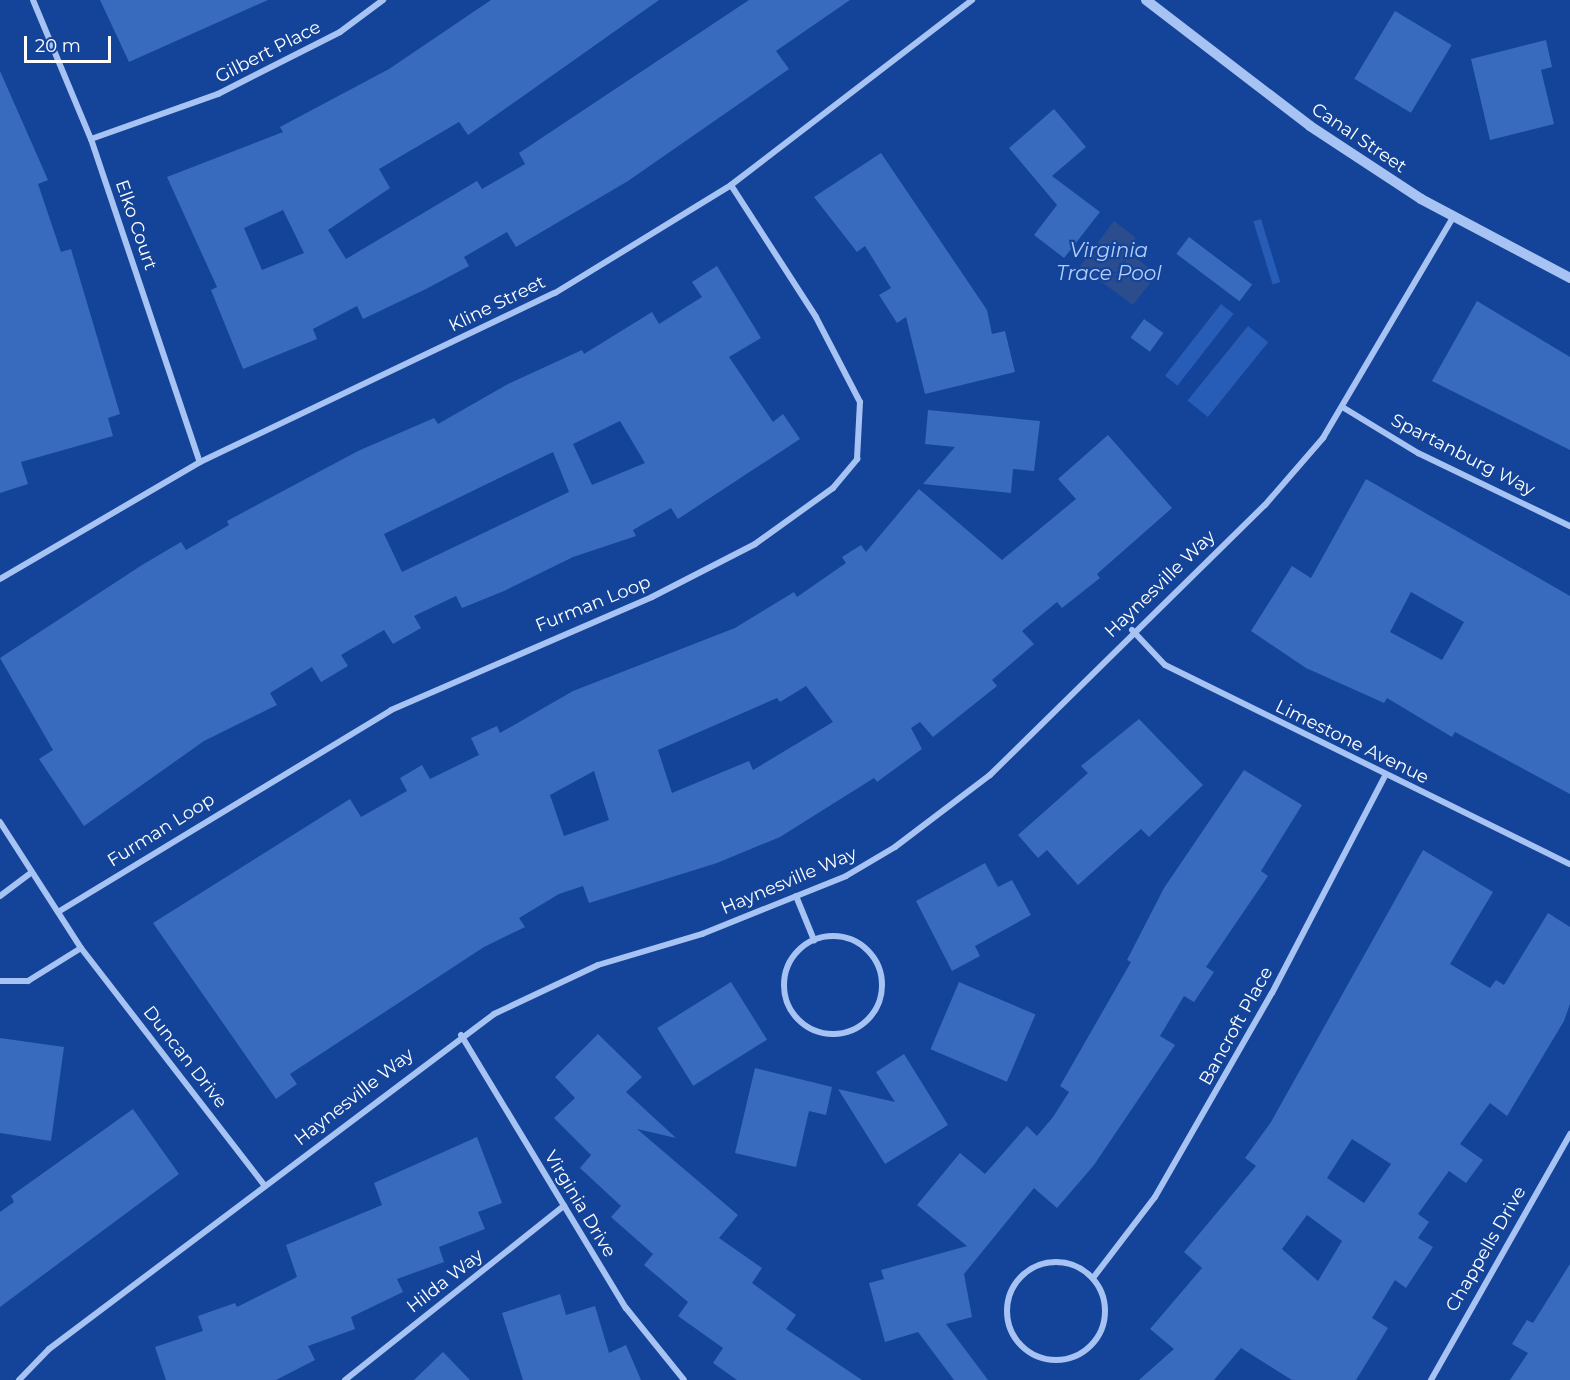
<!DOCTYPE html>
<style>
body{margin:0}
#map{position:relative;width:1570px;height:1380px;overflow:hidden;background:#144499;font-family:Montserrat,sans-serif}
div>[style]{position:absolute}
.green>*{inset:0;background:#275cb7;transform-origin:0 0}
.water>*{inset:0;background:#2b4d8d}
.building>*{inset:0;background:#386abe;transform-origin:0 0}
.minor>*{height:6px;margin:-3px;padding:0 3px;transform-origin:3px;border-radius:3px;background:#a7c3f3}
.minor>.ring{margin:-3px;padding:0;box-sizing:content-box;background:none;border:6px solid #a7c3f3;border-radius:50%}
.tertiary>*{height:10px;margin:-5px;padding:0 5px;transform-origin:5px;border-radius:5px;background:#a7c3f3}
span{translate:-50% -50%;white-space:nowrap;text-align:center;line-height:1.15;-webkit-text-stroke:4.5px #144499;paint-order:stroke}
.street-label{font-size:18px;color:#fff}
.water-label{font-size:20px;color:#b4cef9;font-style:italic}
.scale{position:absolute;left:24px;top:36px;width:87px;height:27px;box-sizing:border-box;border:3px solid #fff;border-top:0;padding-left:8px;font-size:18px;line-height:21px;white-space:nowrap;color:#fff;-webkit-text-stroke:4px #144499;paint-order:stroke}
</style>
<div id="map">
<div class="green">
<i style="left:1261px;top:219px;width:66px;height:8px;rotate:73deg"></i>
<i style="left:1221px;top:304px;width:16px;height:91px;rotate:38deg"></i>
<i style="left:1248px;top:326px;width:26px;height:96px;rotate:39deg"></i>
</div>
<div class="water">
<i style="clip-path:polygon(1114px 221px,1136px 238px,1126px 251px,1157px 274px,1133px 305px,1080px 266px)"></i>
</div>
<div class="building">
<i style="clip-path:polygon(100px 0,268px 0,129px 62px)"></i>
<i style="clip-path:polygon(evenodd,491px 0,659px 0,468px 135px,459px 122px,379px 169px,390px 188px,328px 230px,346px 259px,477px 181px,482px 189px,525px 164px,519px 153px,749px 0,850px 0,776px 51px,789px 69px,628px 181px,516px 247px,507px 232px,464px 257px,469px 266px,426px 289px,363px 319px,357px 306px,313px 329px,317px 339px,243px 369px,211px 290px,217px 287px,167px 177px,283px 132px,280px 127px,389px 69px,491px 0,283px 210px,304px 253px,262px 270px,244px 228px,283px 210px)"></i>
<i style="left:1395px;top:11px;width:66px;height:79px;rotate:31deg"></i>
<i style="clip-path:polygon(1546px 40px,1552px 67px,1541px 70px,1554px 124px,1490px 140px,1471px 59px)"></i>
<i style="clip-path:polygon(0 71px,48px 180px,38px 184px,61px 252px,71px 249px,120px 414px,108px 418px,113px 436px,21px 462px,28px 484px,0 493px)"></i>
<i style="clip-path:polygon(1054px 109px,1086px 147px,1052px 176px,1100px 212px,1064px 258px,1034px 235px,1057px 205px,1009px 148px)"></i>
<i style="clip-path:polygon(881px 153px,987px 310px,992px 334px,1005px 331px,1015px 372px,925px 394px,906px 317px,897px 323px,879px 295px,891px 288px,865px 246px,857px 252px,814px 197px)"></i>
<i style="left:1189px;top:237px;width:79px;height:21px;rotate:37deg"></i>
<i style="clip-path:polygon(evenodd,717px 266px,761px 338px,729px 357px,773px 422px,783px 414px,800px 439px,678px 519px,671px 508px,633px 530px,636px 536px,573px 557px,504px 591px,462px 608px,456px 596px,414px 616px,421px 628px,393px 644px,384px 630px,341px 655px,348px 666px,321px 682px,312px 667px,270px 693px,277px 705px,204px 741px,84px 826px,39px 759px,53px 750px,0 658px,142px 565px,181px 542px,186px 550px,229px 525px,227px 521px,358px 451px,434px 418px,438px 424px,508px 384px,582px 350px,584px 354px,652px 312px,659px 324px,702px 297px,692px 282px,717px 266px,620px 421px,645px 463px,592px 485px,573px 444px,620px 421px,717px 266px,553px 452px,569px 492px,402px 572px,384px 534px,553px 452px)"></i>
<i style="clip-path:polygon(1477px 301px,1570px 357px,1570px 450px,1432px 381px)"></i>
<i style="left:1144px;top:319px;width:24px;height:23px;rotate:36deg"></i>
<i style="clip-path:polygon(928px 410px,1040px 421px,1034px 471px,1013px 469px,1011px 493px,923px 484px,955px 447px,925px 444px)"></i>
<i style="clip-path:polygon(evenodd,1108px 435px,1172px 508px,1097px 574px,1100px 578px,1062px 608px,1057px 602px,1022px 631px,1034px 644px,992px 680px,997px 686px,933px 737px,920px 722px,911px 728px,922px 749px,877px 782px,874px 778px,780px 837px,717px 863px,589px 903px,583px 886px,559px 894px,519px 918px,525px 927px,484px 947px,290px 1074px,297px 1084px,276px 1099px,153px 923px,350px 799px,361px 817px,407px 791px,400px 778px,422px 765px,430px 779px,479px 755px,471px 738px,497px 726px,500px 733px,573px 691px,735px 628px,794px 592px,797px 597px,846px 563px,842px 557px,861px 545px,866px 552px,919px 489px,1002px 560px,1076px 499px,1058px 479px,1108px 435px,806px 686px,833px 722px,753px 770px,749px 761px,672px 793px,658px 750px,777px 698px,780px 702px,806px 686px,1108px 435px,594px 771px,609px 820px,564px 836px,550px 795px,594px 771px)"></i>
<i style="clip-path:polygon(evenodd,1366px 479px,1570px 596px,1570px 794px,1455px 732px,1452px 737px,1387px 698px,1384px 703px,1306px 668px,1251px 631px,1292px 566px,1311px 578px,1366px 479px,1411px 592px,1464px 622px,1442px 660px,1390px 632px,1411px 592px)"></i>
<i style="clip-path:polygon(1139px 719px,1203px 785px,1149px 837px,1141px 829px,1078px 885px,1047px 850px,1038px 858px,1018px 835px,1088px 773px,1081px 766px)"></i>
<i style="clip-path:polygon(1244px 770px,1302px 805px,1261px 871px,1268px 876px,1206px 967px,1214px 972px,1194px 1002px,1184px 996px,1160px 1036px,1175px 1045px,1094px 1165px,1057px 1208px,1034px 1188px,964px 1274px,972px 1317px,946px 1324px,988px 1380px,954px 1380px,918px 1332px,885px 1342px,869px 1283px,884px 1279px,881px 1270px,967px 1246px,917px 1205px,960px 1153px,985px 1174px,1027px 1126px,1037px 1136px,1053px 1117px,1069px 1092px,1060px 1086px,1131px 962px,1127px 960px,1164px 888px)"></i>
<i style="clip-path:polygon(evenodd,1423px 850px,1493px 892px,1450px 964px,1490px 988px,1496px 980px,1504px 985px,1548px 913px,1570px 927px,1570px 1004px,1564px 1021px,1507px 1116px,1490px 1103px,1460px 1144px,1483px 1160px,1466px 1183px,1449px 1171px,1418px 1214px,1429px 1222px,1418px 1238px,1433px 1247px,1406px 1288px,1395px 1280px,1372px 1318px,1388px 1328px,1356px 1380px,1292px 1380px,1241px 1348px,1214px 1380px,1139px 1380px,1174px 1349px,1150px 1329px,1202px 1268px,1184px 1252px,1256px 1166px,1245px 1158px,1271px 1122px,1423px 850px,1352px 1139px,1391px 1164px,1364px 1203px,1327px 1178px,1352px 1139px,1423px 850px,1307px 1215px,1342px 1241px,1318px 1281px,1282px 1249px,1307px 1215px)"></i>
<i style="clip-path:polygon(985px 863px,998px 887px,1012px 880px,1031px 915px,975px 946px,980px 956px,952px 971px,916px 901px)"></i>
<i style="left:731px;top:982px;width:68px;height:87px;rotate:58deg"></i>
<i style="left:959px;top:982px;width:83px;height:73px;rotate:23deg"></i>
<i style="clip-path:polygon(598px 1034px,642px 1077px,626px 1092px,676px 1138px,637px 1129px,738px 1215px,719px 1238px,762px 1268px,752px 1283px,796px 1315px,786px 1329px,862px 1380px,737px 1380px,713px 1363px,723px 1348px,678px 1316px,688px 1302px,644px 1265px,653px 1254px,611px 1217px,621px 1206px,580px 1168px,591px 1155px,554px 1118px,575px 1098px,555px 1077px)"></i>
<i style="clip-path:polygon(0 1038px,64px 1047px,51px 1141px,0 1133px)"></i>
<i style="clip-path:polygon(904px 1054px,948px 1125px,885px 1164px,838px 1089px,895px 1102px,876px 1072px)"></i>
<i style="clip-path:polygon(755px 1068px,832px 1087px,826px 1115px,809px 1111px,796px 1167px,735px 1153px)"></i>
<i style="clip-path:polygon(133px 1109px,179px 1174px,0 1307px,0 1212px,14px 1202px,11px 1196px)"></i>
<i style="clip-path:polygon(477px 1137px,502px 1203px,478px 1212px,485px 1229px,439px 1247px,444px 1262px,397px 1279px,403px 1292px,351px 1317px,355px 1329px,308px 1346px,315px 1360px,276px 1380px,166px 1380px,155px 1347px,203px 1331px,198px 1316px,235px 1303px,237px 1307px,297px 1277px,286px 1245px,382px 1205px,374px 1183px)"></i>
<i style="clip-path:polygon(1570px 1264px,1570px 1380px,1510px 1380px,1528px 1353px,1512px 1344px,1527px 1320px,1533px 1323px)"></i>
<i style="clip-path:polygon(560px 1294px,566px 1315px,595px 1306px,609px 1353px,626px 1345px,641px 1380px,523px 1380px,502px 1313px)"></i>
<i style="clip-path:polygon(443px 1352px,470px 1380px,414px 1380px)"></i>
</div>
<div class="minor">
<i style="left:33px;top:0;width:151px;rotate:67.4deg"></i>
<i style="left:91px;top:139px;width:341px;rotate:71.4deg"></i>
<i style="left:91px;top:139px;width:135px;rotate:-19.5deg"></i>
<i style="left:218px;top:94px;width:137px;rotate:-26.9deg"></i>
<i style="left:340px;top:32px;width:54px;rotate:-36.7deg"></i>
<i style="left:1344px;top:408px;width:87px;rotate:31.3deg"></i>
<i style="left:1418px;top:453px;width:169px;rotate:25.7deg"></i>
<i style="left:0;top:579px;width:232px;rotate:-30.3deg"></i>
<i style="left:200px;top:462px;width:393px;rotate:-25.5deg"></i>
<i style="left:555px;top:293px;width:206px;rotate:-31.5deg"></i>
<i style="left:731px;top:185px;width:304px;rotate:-37.5deg"></i>
<i style="left:1132px;top:630px;width:48px;rotate:46.7deg"></i>
<i style="left:1165px;top:665px;width:451px;rotate:26.2deg"></i>
<i style="left:0;top:822px;width:150px;rotate:57.3deg"></i>
<i style="left:81px;top:948px;width:299px;rotate:52.3deg"></i>
<i style="left:0;top:896px;width:39px;rotate:-37deg"></i>
<i style="left:796px;top:896px;width:48px;rotate:67.8deg"></i>
<i style="left:58px;top:912px;width:389px;rotate:-31.2deg"></i>
<i style="left:391px;top:710px;width:284px;rotate:-23.4deg"></i>
<i style="left:652px;top:597px;width:116px;rotate:-27.2deg"></i>
<i style="left:755px;top:544px;width:96px;rotate:-35.7deg"></i>
<i style="left:833px;top:488px;width:38px;rotate:-50deg"></i>
<i style="left:857px;top:459px;width:57px;rotate:-87deg"></i>
<i style="left:860px;top:402px;width:96px;rotate:-117.4deg"></i>
<i style="left:816px;top:317px;width:157px;rotate:-122.8deg"></i>
<i class="ring" style="left:784px;top:936px;width:92px;height:92px"></i>
<i style="left:0;top:981px;width:28px"></i>
<i style="left:28px;top:981px;width:62px;rotate:-31.9deg"></i>
<i style="left:461px;top:1035px;width:319px;rotate:58.9deg"></i>
<i style="left:626px;top:1308px;width:92px;rotate:51.1deg"></i>
<i class="ring" style="left:1007px;top:1262px;width:92px;height:92px"></i>
<i style="left:1093px;top:1278px;width:102px;rotate:-52.6deg"></i>
<i style="left:1155px;top:1197px;width:235px;rotate:-60.2deg"></i>
<i style="left:1272px;top:993px;width:245px;rotate:-62.5deg"></i>
<i style="left:19px;top:1380px;width:43px;rotate:-45.9deg"></i>
<i style="left:49px;top:1349px;width:557px;rotate:-36.97deg"></i>
<i style="left:494px;top:1014px;width:115px;rotate:-25.2deg"></i>
<i style="left:598px;top:965px;width:109px;rotate:-16.6deg"></i>
<i style="left:702px;top:934px;width:155px;rotate:-21.9deg"></i>
<i style="left:846px;top:876px;width:57px;rotate:-30.6deg"></i>
<i style="left:895px;top:847px;width:119px;rotate:-37.2deg"></i>
<i style="left:990px;top:775px;width:385px;rotate:-44.5deg"></i>
<i style="left:1265px;top:505px;width:89px;rotate:-49.1deg"></i>
<i style="left:1323px;top:438px;width:256px;rotate:-59.5deg"></i>
<i style="left:345px;top:1380px;width:280px;rotate:-38.5deg"></i>
<i style="left:1431px;top:1380px;width:283px;rotate:-60.5deg"></i>
</div>
<div class="tertiary">
<i style="left:1146px;top:0;width:207px;rotate:37.5deg"></i>
<i style="left:1310px;top:126px;width:133px;rotate:33.3deg"></i>
<i style="left:1421px;top:199px;width:169px;rotate:27.9deg"></i>
</div>
<div class="street-label">
<span style="left:268px;top:52px;rotate:-27deg">Gilbert Place</span>
<span style="left:1359px;top:138px;rotate:34deg">Canal Street</span>
<span style="left:136px;top:225px;rotate:71deg">Elko Court</span>
<span style="left:497px;top:304px;rotate:-26deg">Kline Street</span>
<span style="left:1463px;top:455px;rotate:27deg">Spartanburg Way</span>
<span style="left:1160px;top:584px;rotate:-44deg">Haynesville Way</span>
<span style="left:593px;top:604px;rotate:-22deg">Furman Loop</span>
<span style="left:1352px;top:742px;rotate:26deg">Limestone Avenue</span>
<span style="left:161px;top:830px;rotate:-32deg">Furman Loop</span>
<span style="left:789px;top:881px;rotate:-23deg">Haynesville Way</span>
<span style="left:1236px;top:1026px;rotate:-61deg">Bancroft Place</span>
<span style="left:185px;top:1057px;rotate:52deg">Duncan Drive</span>
<span style="left:354px;top:1097px;rotate:-38deg">Haynesville Way</span>
<span style="left:580px;top:1204px;rotate:59deg">Virginia Drive</span>
<span style="left:1486px;top:1249px;rotate:-60deg">Chappells Drive</span>
<span style="left:445px;top:1281px;rotate:-38deg">Hilda Way</span>
</div>
<div class="water-label">
<span style="left:1109px;top:262px">Virginia<br>Trace Pool</span>
</div>
<div class="scale">20 m</div>
</div>
